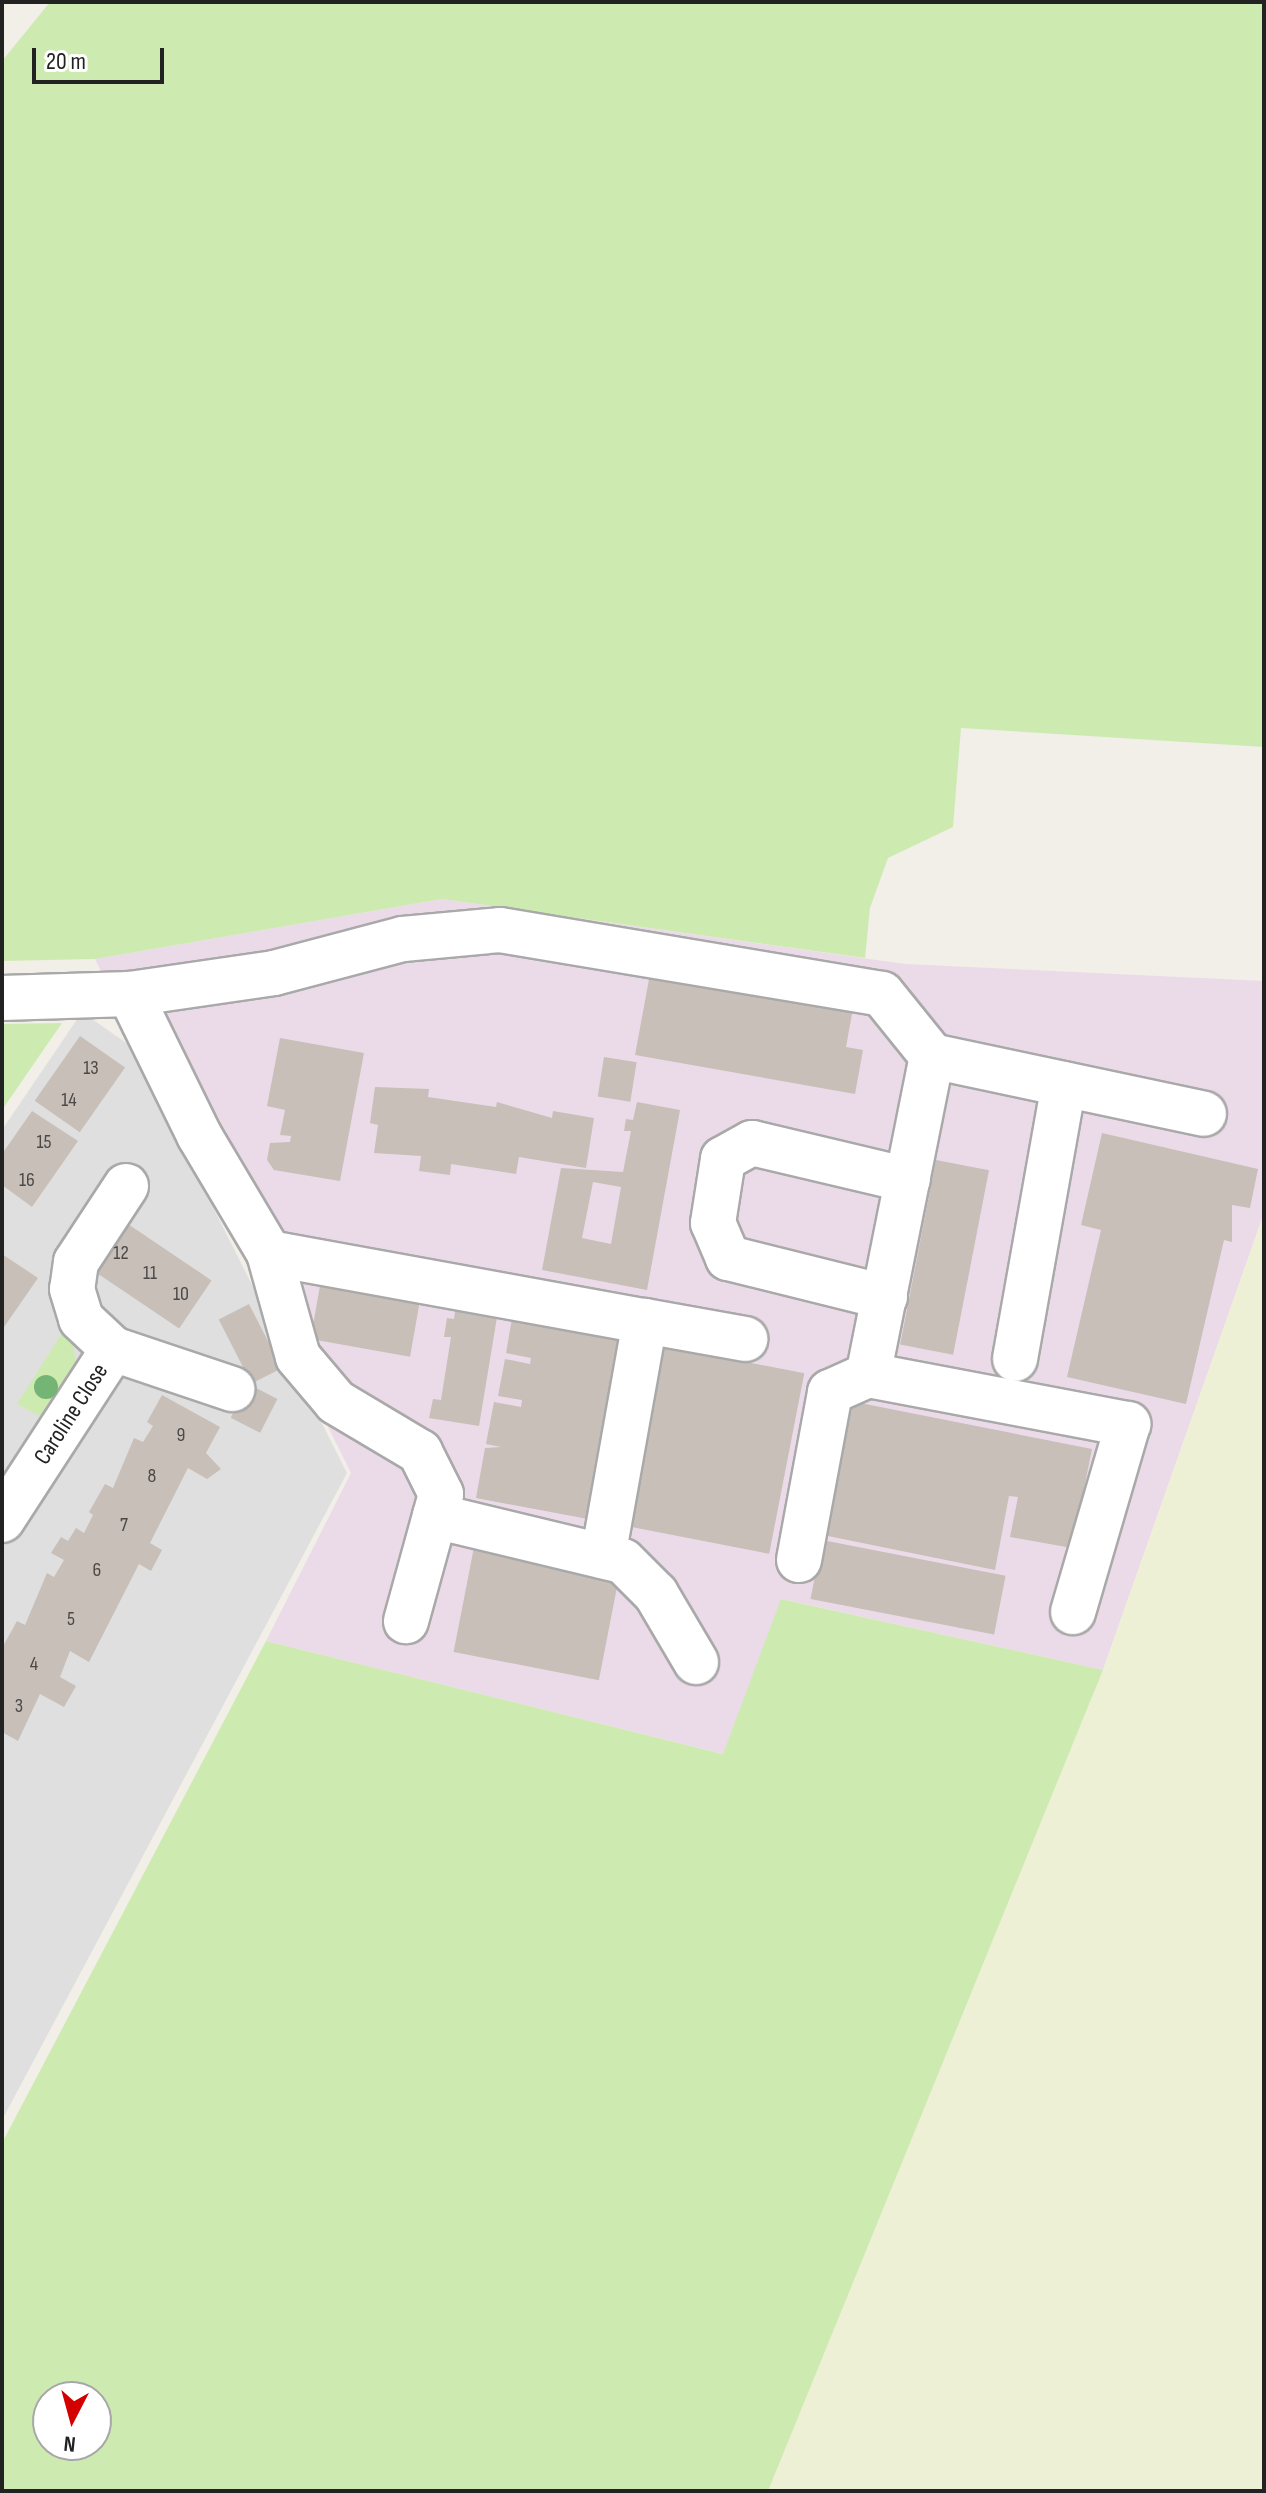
<!DOCTYPE html>
<style>
body{margin:0}
#map{position:relative;width:1266px;height:2493px;overflow:hidden;background:#f2efe9;font-family:"Sofia Sans Condensed",sans-serif}
div>[style]{position:absolute}
.residential>*{inset:0;background:#e0dfdf}
.industrial>*{inset:0;background:#ebdbe8}
.farmland>*{inset:0;background:#eef0d5}
.grass>*{inset:0;background:#cdebb0}
.building>*{inset:0;background:#c7bfb8;transform-origin:0 0}
.roads{filter:drop-shadow(2px 0 #a9a9a9) drop-shadow(-2px 0 #a9a9a9) drop-shadow(0 2px #a9a9a9) drop-shadow(0 -2px #a9a9a9)}
.minor>*{height:44px;margin:-22px;padding:0 22px;transform-origin:22px;border-radius:22px;background:#fff}
.trees>*{width:24px;height:24px;margin:-12px;border-radius:50%;background:#74b475}
span{translate:-50% -50%;white-space:nowrap;text-align:center;line-height:1.15;-webkit-text-stroke:6px #fff;paint-order:stroke}
.number-label{font-size:20px;color:#4b4948}
.number-label span{-webkit-text-stroke-width:0}
.street-label{font-size:24px;color:#222}
.frame{position:absolute;inset:0;border:4px solid #222;pointer-events:none}
.north{position:absolute;left:32px;top:2381px;width:80px;height:80px;box-sizing:border-box;background:#fff;border:2px solid #a7a7a7;border-radius:50%;rotate:186deg;font-size:22px;font-weight:700;line-height:32px;text-align:center;color:#222}
.north::after{content:'';display:block;margin:auto;width:28px;height:36px;background:#d40000;clip-path:polygon(50% 0,100% 100%,50% 72%,0 100%)}
.scale{position:absolute;left:32px;top:48px;width:132px;height:36px;box-sizing:border-box;border:4px solid #222;border-top:0;padding-left:10px;font-size:24px;line-height:28px;white-space:nowrap;color:#222;-webkit-text-stroke:6px #fff;paint-order:stroke}
</style>
<div id="map">
<div class="residential">
<i style="clip-path:polygon(82px 1012px,132px 1047px,347px 1473px,2px 2120px,2px 1130px)"></i>
</div>
<div class="industrial">
<i style="clip-path:polygon(442px 899px,905px 964px,1264px 981px,1264px 1213px,1103px 1670px,782px 1599px,724px 1754px,266px 1641px,351px 1473px,95px 959px)"></i>
</div>
<div class="farmland">
<i style="clip-path:polygon(1264px 1213px,1264px 2491px,768px 2491px,1103px 1670px)"></i>
</div>
<div class="grass">
<i style="clip-path:polygon(50px 2px,1264px 2px,1264px 747px,961px 728px,953px 827px,888px 858px,870px 908px,865px 958px,442px 899px,95px 959px,2px 961px,2px 61px)"></i>
<i style="clip-path:polygon(62px 1023px,2px 1110px,2px 1024px)"></i>
<i style="clip-path:polygon(64px 1330px,74px 1347px,76px 1373px,45px 1419px,17px 1404px)"></i>
<i style="clip-path:polygon(evenodd,781px 1599px,1103px 1670px,768px 2491px,2px 2491px,2px 2143px,266px 1641px,723px 1754px,781px 1599px,96px 2397px,96px 2445px,48px 2445px,48px 2397px,96px 2397px)"></i>
</div>
<div class="building">
<i style="clip-path:polygon(652px 963px,854px 1003px,846px 1047px,863px 1050px,855px 1094px,635px 1055px)"></i>
<i style="left:80px;top:1036px;width:55px;height:79px;rotate:35deg"></i>
<i style="clip-path:polygon(280px 1038px,364px 1053px,340px 1181px,274px 1170px,267px 1160px,270px 1143px,290px 1142px,291px 1136px,280px 1135px,285px 1110px,267px 1106px)"></i>
<i style="left:604px;top:1057px;width:33px;height:40px;rotate:9deg"></i>
<i style="clip-path:polygon(375px 1087px,429px 1089px,428px 1097px,496px 1107px,497px 1102px,552px 1118px,553px 1111px,594px 1118px,586px 1168px,519px 1157px,516px 1174px,451px 1164px,450px 1175px,419px 1171px,421px 1156px,374px 1153px,378px 1125px,370px 1123px)"></i>
<i style="clip-path:polygon(evenodd,637px 1102px,680px 1110px,647px 1290px,542px 1270px,561px 1168px,623px 1172px,631px 1131px,624px 1131px,626px 1119px,633px 1120px,637px 1102px,593px 1182px,621px 1187px,611px 1244px,582px 1238px,593px 1182px)"></i>
<i style="clip-path:polygon(32px 1111px,78px 1141px,32px 1207px,2px 1185px,2px 1154px)"></i>
<i style="clip-path:polygon(1102px 1133px,1258px 1169px,1250px 1208px,1232px 1205px,1232px 1242px,1224px 1240px,1186px 1404px,1067px 1377px,1101px 1230px,1081px 1225px)"></i>
<i style="left:936px;top:1160px;width:54px;height:188px;rotate:11deg"></i>
<i style="left:122px;top:1220px;width:108px;height:58px;rotate:34deg"></i>
<i style="clip-path:polygon(2px 1254px,38px 1278px,2px 1330px)"></i>
<i style="left:321px;top:1280px;width:101px;height:60px;rotate:10deg"></i>
<i style="left:249px;top:1304px;width:72px;height:34px;rotate:63deg"></i>
<i style="clip-path:polygon(456px 1305px,498px 1311px,479px 1426px,429px 1418px,433px 1399px,441px 1400px,451px 1337px,444px 1337px,447px 1318px,454px 1319px)"></i>
<i style="clip-path:polygon(513px 1313px,615px 1332px,623px 1342px,588px 1519px,476px 1498px,485px 1448px,501px 1447px,486px 1444px,494px 1402px,521px 1407px,522px 1400px,498px 1396px,505px 1359px,530px 1364px,531px 1358px,506px 1353px)"></i>
<i style="left:659px;top:1345px;width:148px;height:184px;rotate:11deg"></i>
<i style="left:248px;top:1384px;width:33px;height:38px;rotate:27deg"></i>
<i style="clip-path:polygon(162px 1395px,220px 1427px,206px 1453px,221px 1469px,207px 1479px,188px 1468px,150px 1543px,162px 1550px,151px 1571px,139px 1564px,89px 1662px,70px 1651px,60px 1677px,76px 1686px,64px 1707px,40px 1694px,18px 1741px,2px 1732px,2px 1648px,17px 1621px,25px 1625px,47px 1573px,54px 1577px,64px 1560px,51px 1553px,61px 1537px,68px 1541px,76px 1528px,84px 1533px,93px 1515px,89px 1512px,105px 1484px,113px 1488px,134px 1438px,143px 1442px,153px 1426px,147px 1422px)"></i>
<i style="clip-path:polygon(850px 1401px,1092px 1449px,1072px 1548px,1010px 1537px,1018px 1497px,1009px 1496px,995px 1570px,823px 1535px)"></i>
<i style="left:822px;top:1540px;width:187px;height:60px;rotate:11deg"></i>
<i style="left:474px;top:1547px;width:148px;height:107px;rotate:11deg"></i>
</div>
<div class="roads">
<div class="minor">
<i style="left:130px;top:994px;width:157px;rotate:63.9deg"></i>
<i style="left:199px;top:1135px;width:137px;rotate:59.3deg"></i>
<i style="left:269px;top:1253px;width:108px;rotate:74.4deg"></i>
<i style="left:298px;top:1357px;width:59px;rotate:49.8deg"></i>
<i style="left:336px;top:1402px;width:98px;rotate:30.8deg"></i>
<i style="left:420px;top:1452px;width:47px;rotate:63.4deg"></i>
<i style="left:441px;top:1494px;width:132px;rotate:105.4deg"></i>
<i style="left:2px;top:998px;width:128px;rotate:-1.8deg"></i>
<i style="left:130px;top:994px;width:146px;rotate:-8.3deg"></i>
<i style="left:274px;top:973px;width:133px;rotate:-14.8deg"></i>
<i style="left:403px;top:939px;width:97px;rotate:-5.3deg"></i>
<i style="left:500px;top:930px;width:387px;rotate:9.5deg"></i>
<i style="left:882px;top:994px;width:80px;rotate:51.1deg"></i>
<i style="left:932px;top:1056px;width:278px;rotate:12deg"></i>
<i style="left:932px;top:1056px;width:325px;rotate:101.3deg"></i>
<i style="left:868px;top:1375px;width:265px;rotate:10.7deg"></i>
<i style="left:1128px;top:1424px;width:196px;rotate:106.3deg"></i>
<i style="left:126px;top:1186px;width:91px;rotate:123.3deg"></i>
<i style="left:76px;top:1262px;width:27px;rotate:98deg"></i>
<i style="left:72px;top:1289px;width:31px;rotate:73deg"></i>
<i style="left:81px;top:1319px;width:44px;rotate:43.2deg"></i>
<i style="left:113px;top:1349px;width:126px;rotate:18.6deg"></i>
<i style="left:269px;top:1253px;width:382px;rotate:10.3deg"></i>
<i style="left:645px;top:1321px;width:239px;rotate:100.1deg"></i>
<i style="left:885px;top:1297px;width:162px;rotate:-166deg"></i>
<i style="left:728px;top:1258px;width:38px;rotate:-113deg"></i>
<i style="left:713px;top:1223px;width:65px;rotate:-81.1deg"></i>
<i style="left:723px;top:1159px;width:33px;rotate:-29deg"></i>
<i style="left:752px;top:1143px;width:160px;rotate:13.3deg"></i>
<i style="left:645px;top:1321px;width:102px;rotate:10.2deg"></i>
<i style="left:1015px;top:1359px;width:279px;rotate:-79.9deg"></i>
<i style="left:435px;top:1516px;width:193px;rotate:13.5deg"></i>
<i style="left:623px;top:1561px;width:47px;rotate:45deg"></i>
<i style="left:656px;top:1594px;width:79px;rotate:59.5deg"></i>
<i style="left:2px;top:1520px;width:204px;rotate:-57deg"></i>
<i style="left:799px;top:1560px;width:171px;rotate:-79.5deg"></i>
<i style="left:830px;top:1392px;width:42px;rotate:-24.1deg"></i>
</div>
</div>
<div class="trees">
<i style="left:46px;top:1387px"></i>
</div>
<div class="number-label">
<span style="left:91px;top:1068px">13</span>
<span style="left:69px;top:1100px">14</span>
<span style="left:44px;top:1142px">15</span>
<span style="left:27px;top:1180px">16</span>
<span style="left:121px;top:1253px">12</span>
<span style="left:150px;top:1273px">11</span>
<span style="left:181px;top:1294px">10</span>
<span style="left:181px;top:1435px">9</span>
<span style="left:152px;top:1476px">8</span>
<span style="left:124px;top:1525px">7</span>
<span style="left:97px;top:1570px">6</span>
<span style="left:71px;top:1619px">5</span>
<span style="left:34px;top:1664px">4</span>
<span style="left:19px;top:1706px">3</span>
</div>
<div class="street-label">
<span style="left:71px;top:1414px;rotate:-57deg">Caroline Close</span>
</div>
<div class="frame"></div>
<div class="north">N</div>
<div class="scale">20 m</div>
</div>
